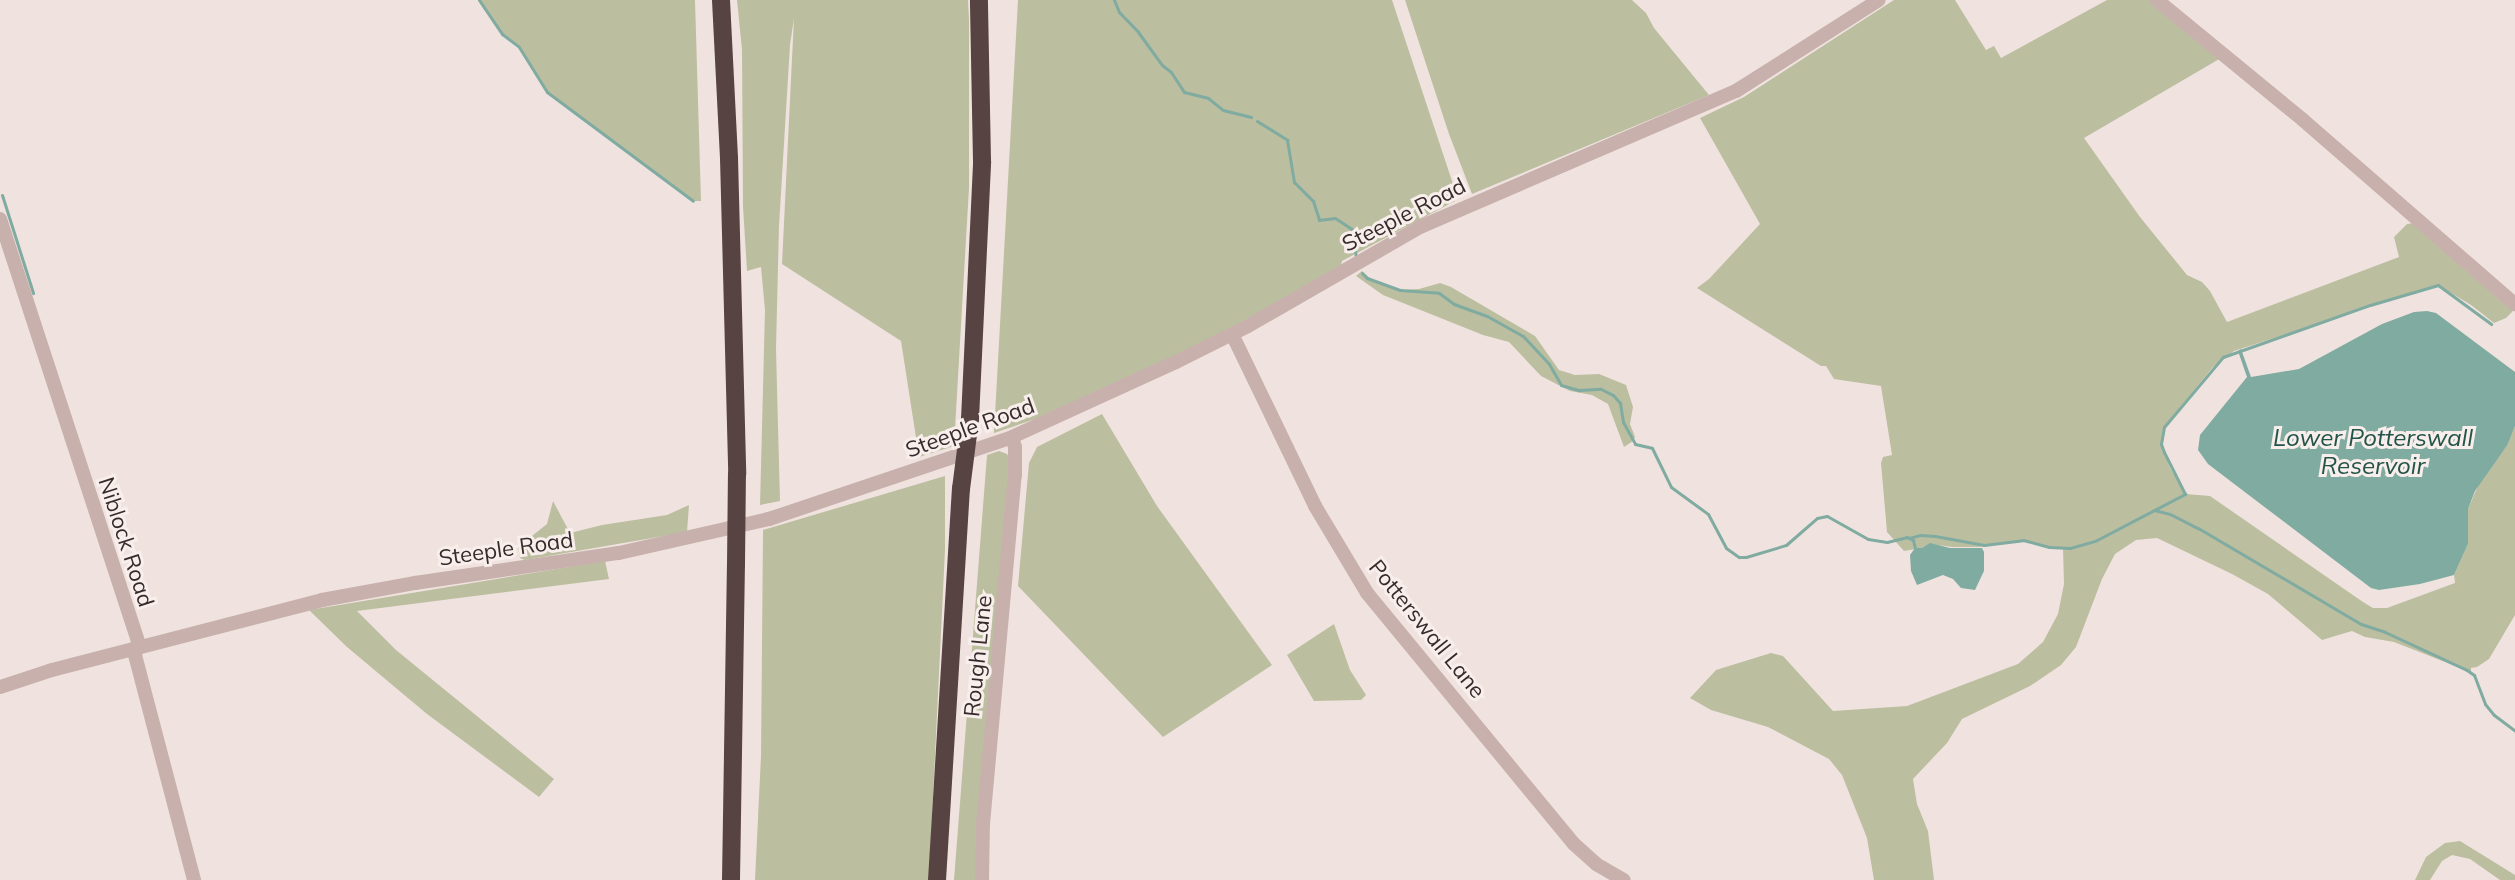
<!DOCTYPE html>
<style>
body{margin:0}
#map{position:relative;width:2515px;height:880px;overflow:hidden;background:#f0e3df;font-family:Mulish,sans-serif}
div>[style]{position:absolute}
.green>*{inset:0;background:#bcbea0}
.water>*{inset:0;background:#80aba1}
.stream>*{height:3px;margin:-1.5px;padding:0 1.5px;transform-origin:1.5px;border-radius:1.5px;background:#80aba1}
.minor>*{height:14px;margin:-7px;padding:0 7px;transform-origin:7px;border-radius:7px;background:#c8b1ac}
.highway>*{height:18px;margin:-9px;padding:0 9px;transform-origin:9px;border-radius:9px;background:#564342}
.highway-bridge>*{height:18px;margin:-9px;padding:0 9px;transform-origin:9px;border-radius:9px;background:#564342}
span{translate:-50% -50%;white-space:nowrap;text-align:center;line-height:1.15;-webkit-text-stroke:6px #f8eeeb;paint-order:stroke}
.street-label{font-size:22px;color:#362b2a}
.water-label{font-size:24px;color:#23544a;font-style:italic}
</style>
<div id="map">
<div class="green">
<i style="clip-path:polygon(479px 0,695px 0,701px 201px,693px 201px,547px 92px,519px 47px,502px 34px)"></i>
<i style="clip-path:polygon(737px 0,968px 0,969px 19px,969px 188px,954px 446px,919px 457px,901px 341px,782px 264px,794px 18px,790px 45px,779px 226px,776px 349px,780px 501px,760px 505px,765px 310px,761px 267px,747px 271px,743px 207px,742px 50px)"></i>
<i style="clip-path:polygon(1018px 0,1392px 0,1454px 187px,1455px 201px,1342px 261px,1341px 266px,1260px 312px,1092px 400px,994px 433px)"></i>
<i style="clip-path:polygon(1405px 0,1632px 0,1646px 13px,1654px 28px,1709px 95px,1472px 194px,1449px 134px)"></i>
<i style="clip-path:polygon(1894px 0,1955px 0,1986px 50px,1994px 46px,2001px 58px,2107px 0,2150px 0,2221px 58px,2084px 138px,2140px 217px,2187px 275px,2202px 282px,2210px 291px,2227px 322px,2399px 257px,2394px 237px,2407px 224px,2415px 223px,2514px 310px,2506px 318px,2494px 323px,2471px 305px,2438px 285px,2234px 351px,2213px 367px,2164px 427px,2161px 444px,2170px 468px,2186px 494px,2210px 496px,2363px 602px,2373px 608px,2387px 608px,2455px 583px,2454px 575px,2468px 544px,2468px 509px,2481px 479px,2508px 444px,2515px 426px,2515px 615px,2489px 659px,2477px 667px,2471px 668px,2471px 675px,2463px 669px,2394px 642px,2365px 637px,2352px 631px,2322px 640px,2268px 594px,2232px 574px,2157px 538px,2136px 540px,2115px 554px,2102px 579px,2076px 647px,2061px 665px,2030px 686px,1962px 719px,1947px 743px,1913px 779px,1917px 804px,1928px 831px,1934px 880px,1874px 880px,1867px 838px,1842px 775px,1829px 759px,1768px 727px,1711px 710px,1690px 698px,1716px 670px,1771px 653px,1783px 656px,1833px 711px,1907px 706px,2018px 664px,2043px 642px,2058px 614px,2064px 584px,2063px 547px,2049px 547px,2023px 540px,1978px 547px,1952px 547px,1930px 544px,1922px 548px,1904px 551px,1887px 532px,1881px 463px,1883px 457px,1892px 455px,1881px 386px,1834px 379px,1826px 366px,1821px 366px,1697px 288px,1709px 279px,1760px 224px,1700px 118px,1744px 97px)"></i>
<i style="clip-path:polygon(1362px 271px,1372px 280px,1401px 290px,1419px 289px,1440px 283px,1451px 287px,1535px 336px,1559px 370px,1575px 375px,1599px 374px,1626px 385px,1633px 407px,1630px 424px,1635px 437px,1633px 441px,1624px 447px,1608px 404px,1592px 395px,1570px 391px,1541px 376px,1509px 342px,1483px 335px,1383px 295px,1356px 276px)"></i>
<i style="clip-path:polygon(1102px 414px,1157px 506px,1272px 665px,1163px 737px,1018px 586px,1029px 463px,1037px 447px)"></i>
<i style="clip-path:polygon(999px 451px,1007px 454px,1012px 461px,978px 880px,954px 880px,987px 455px)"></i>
<i style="clip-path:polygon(945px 476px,945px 550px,929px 880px,755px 880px,761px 756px,763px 530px)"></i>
<i style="clip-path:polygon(553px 501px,570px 533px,602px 525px,667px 515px,689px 505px,687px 532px,525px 560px,520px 558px,518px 547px,547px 524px)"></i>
<i style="clip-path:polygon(605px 561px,609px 579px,357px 611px,396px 650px,554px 779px,539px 797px,427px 714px,347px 647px,309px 610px)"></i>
<i style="clip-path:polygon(1334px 624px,1350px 670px,1366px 695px,1361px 700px,1314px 701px,1287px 655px)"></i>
<i style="clip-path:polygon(2460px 841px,2515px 875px,2515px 880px,2500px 880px,2470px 859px,2452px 855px,2442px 861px,2430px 880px,2415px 880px,2426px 857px,2445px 843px)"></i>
</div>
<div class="water">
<i style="clip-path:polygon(2427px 311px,2436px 313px,2515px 372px,2515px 426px,2508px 444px,2475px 491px,2468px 509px,2468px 544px,2454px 575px,2420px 584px,2379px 590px,2371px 588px,2208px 464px,2198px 450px,2200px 435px,2247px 377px,2238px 351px,2241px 349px,2251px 377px,2299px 369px,2382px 324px,2414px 312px)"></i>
<i style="clip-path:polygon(1930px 543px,1950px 548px,1982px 548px,1984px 552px,1984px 571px,1975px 590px,1961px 588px,1953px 579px,1943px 575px,1917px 585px,1911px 571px,1910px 555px,1915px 548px,1922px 548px)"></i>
</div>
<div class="stream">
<i style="left:479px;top:0;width:41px;rotate:55.9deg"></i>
<i style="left:502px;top:34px;width:21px;rotate:37deg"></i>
<i style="left:519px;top:47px;width:53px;rotate:58.1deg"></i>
<i style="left:547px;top:92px;width:182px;rotate:36.7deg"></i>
<i style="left:1114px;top:0;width:13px;rotate:67deg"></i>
<i style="left:1119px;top:12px;width:28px;rotate:46deg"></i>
<i style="left:1138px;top:32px;width:41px;rotate:54deg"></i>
<i style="left:1162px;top:65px;width:11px;rotate:38deg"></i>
<i style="left:1171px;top:72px;width:24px;rotate:57deg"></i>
<i style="left:1184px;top:92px;width:25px;rotate:14deg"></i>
<i style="left:1208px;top:98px;width:19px;rotate:39deg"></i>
<i style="left:1223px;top:110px;width:29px;rotate:14deg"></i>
<i style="left:1257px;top:121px;width:36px;rotate:32deg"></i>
<i style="left:1287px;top:140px;width:43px;rotate:80.5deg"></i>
<i style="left:1294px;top:182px;width:27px;rotate:45deg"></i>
<i style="left:1313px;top:201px;width:20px;rotate:72deg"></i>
<i style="left:1319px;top:220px;width:16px;rotate:-7deg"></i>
<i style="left:1335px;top:218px;width:20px;rotate:33deg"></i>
<i style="left:1352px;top:229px;width:28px;rotate:82deg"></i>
<i style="left:2px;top:195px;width:103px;rotate:72.4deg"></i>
<i style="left:1362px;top:273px;width:7px;rotate:45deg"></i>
<i style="left:1367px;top:278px;width:35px;rotate:20deg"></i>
<i style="left:1400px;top:290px;width:39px;rotate:4deg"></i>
<i style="left:1439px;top:293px;width:19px;rotate:36deg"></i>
<i style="left:1454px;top:304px;width:35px;rotate:20deg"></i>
<i style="left:1487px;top:316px;width:41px;rotate:29.1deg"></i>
<i style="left:1523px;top:336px;width:38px;rotate:47deg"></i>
<i style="left:1549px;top:364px;width:24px;rotate:60deg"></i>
<i style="left:1561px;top:385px;width:19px;rotate:16deg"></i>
<i style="left:1579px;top:390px;width:22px;rotate:-3deg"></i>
<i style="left:1601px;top:389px;width:13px;rotate:27deg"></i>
<i style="left:1613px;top:395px;width:11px;rotate:49deg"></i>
<i style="left:1620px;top:403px;width:19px;rotate:81deg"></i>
<i style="left:1623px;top:422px;width:25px;rotate:61deg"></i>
<i style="left:1635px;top:444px;width:17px;rotate:13deg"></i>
<i style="left:1652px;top:448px;width:43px;rotate:64deg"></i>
<i style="left:1671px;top:487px;width:46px;rotate:36.1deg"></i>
<i style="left:1708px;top:514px;width:38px;rotate:62deg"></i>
<i style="left:1726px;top:548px;width:16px;rotate:35deg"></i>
<i style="left:1739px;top:557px;width:7px"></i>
<i style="left:1746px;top:557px;width:42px;rotate:-16.7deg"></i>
<i style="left:1786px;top:545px;width:41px;rotate:-41.1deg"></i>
<i style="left:1817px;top:518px;width:10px;rotate:-11deg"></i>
<i style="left:1827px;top:516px;width:47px;rotate:29.3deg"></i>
<i style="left:1868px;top:539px;width:19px;rotate:9deg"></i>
<i style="left:1887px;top:542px;width:21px;rotate:-14deg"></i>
<i style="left:1907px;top:537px;width:7px;rotate:27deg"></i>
<i style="left:1913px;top:540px;width:8px;rotate:76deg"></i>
<i style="left:2154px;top:510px;width:16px;rotate:14deg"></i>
<i style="left:2170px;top:514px;width:31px;rotate:27deg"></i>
<i style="left:2198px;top:528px;width:189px;rotate:30.5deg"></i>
<i style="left:2361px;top:624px;width:25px;rotate:18deg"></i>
<i style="left:2385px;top:632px;width:90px;rotate:24.9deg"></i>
<i style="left:2467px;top:670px;width:9px;rotate:36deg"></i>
<i style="left:2474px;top:675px;width:31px;rotate:69deg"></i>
<i style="left:2485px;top:704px;width:14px;rotate:51deg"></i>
<i style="left:2494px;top:715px;width:26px;rotate:37deg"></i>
<i style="left:1909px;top:538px;width:11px;rotate:-15deg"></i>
<i style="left:1920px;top:535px;width:15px;rotate:4deg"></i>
<i style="left:1935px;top:536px;width:50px;rotate:10.4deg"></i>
<i style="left:1984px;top:545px;width:39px;rotate:-7deg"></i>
<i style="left:2023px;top:540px;width:27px;rotate:15deg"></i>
<i style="left:2049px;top:547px;width:21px;rotate:3deg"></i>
<i style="left:2070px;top:548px;width:26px;rotate:-16deg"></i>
<i style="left:2095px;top:541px;width:102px;rotate:-27.6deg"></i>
<i style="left:2185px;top:494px;width:47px;rotate:-116.6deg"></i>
<i style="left:2164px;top:452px;width:9px;rotate:-111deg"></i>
<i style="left:2161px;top:444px;width:17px;rotate:-80deg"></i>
<i style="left:2164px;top:427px;width:92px;rotate:-49.9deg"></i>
<i style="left:2223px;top:357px;width:156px;rotate:-19.5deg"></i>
<i style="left:2370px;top:305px;width:71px;rotate:-16.4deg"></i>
<i style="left:2438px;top:285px;width:66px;rotate:36.3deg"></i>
</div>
<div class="minor">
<i style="left:2157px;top:0;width:189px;rotate:39.4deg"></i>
<i style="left:2303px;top:120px;width:281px;rotate:41deg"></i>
<i style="left:0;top:219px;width:445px;rotate:71.9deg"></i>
<i style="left:138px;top:642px;width:13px;rotate:103deg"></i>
<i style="left:135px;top:655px;width:233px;rotate:75.3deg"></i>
<i style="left:1232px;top:334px;width:191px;rotate:64.2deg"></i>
<i style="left:1315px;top:506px;width:101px;rotate:59.1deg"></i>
<i style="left:1367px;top:593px;width:325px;rotate:50.5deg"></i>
<i style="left:1574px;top:844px;width:30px;rotate:42deg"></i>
<i style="left:1596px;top:864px;width:32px;rotate:30deg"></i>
<i style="left:0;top:687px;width:55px;rotate:-18.1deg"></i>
<i style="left:52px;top:670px;width:279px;rotate:-14.5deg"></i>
<i style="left:322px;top:600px;width:95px;rotate:-10.4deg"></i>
<i style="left:415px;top:583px;width:206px;rotate:-8.4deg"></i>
<i style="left:619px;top:553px;width:154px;rotate:-12.8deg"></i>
<i style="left:769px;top:519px;width:256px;rotate:-18.6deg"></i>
<i style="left:1012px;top:437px;width:180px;rotate:-24.6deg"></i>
<i style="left:1176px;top:362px;width:80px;rotate:-26.6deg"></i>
<i style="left:1248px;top:326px;width:198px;rotate:-29.9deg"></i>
<i style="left:1420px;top:227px;width:344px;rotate:-23.3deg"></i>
<i style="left:1736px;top:91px;width:169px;rotate:-32.5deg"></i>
<i style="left:982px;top:880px;width:56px;rotate:-89deg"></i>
<i style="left:983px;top:824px;width:350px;rotate:-84.8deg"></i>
<i style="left:1015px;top:475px;width:28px;rotate:-90deg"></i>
<i style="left:1015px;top:447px;width:10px;rotate:-107deg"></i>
</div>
<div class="highway">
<i style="left:721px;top:0;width:158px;rotate:87.1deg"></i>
<i style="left:729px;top:158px;width:316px;rotate:88.5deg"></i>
<i style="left:970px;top:419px;width:258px;rotate:-87.3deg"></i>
<i style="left:982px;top:161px;width:161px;rotate:-91.1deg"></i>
<i style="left:731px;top:880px;width:315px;rotate:-89.1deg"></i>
<i style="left:937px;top:880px;width:392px;rotate:-86.5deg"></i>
</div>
<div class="highway-bridge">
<i style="left:961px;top:489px;width:71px;rotate:-82.7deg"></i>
<i style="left:736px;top:565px;width:91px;rotate:-89.4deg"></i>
</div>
<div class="street-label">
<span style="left:1404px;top:215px;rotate:-27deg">Steeple Road</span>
<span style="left:970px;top:428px;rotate:-20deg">Steeple Road</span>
<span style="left:126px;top:542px;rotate:72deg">Niblock Road</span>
<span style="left:506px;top:549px;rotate:-8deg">Steeple Road</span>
<span style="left:1427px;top:629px;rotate:51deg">Potterswall Lane</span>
<span style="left:978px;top:656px;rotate:-84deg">Rough Lane</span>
</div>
<div class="water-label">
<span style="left:2373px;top:452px">Lower Potterswall<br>Reservoir</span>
</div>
</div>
